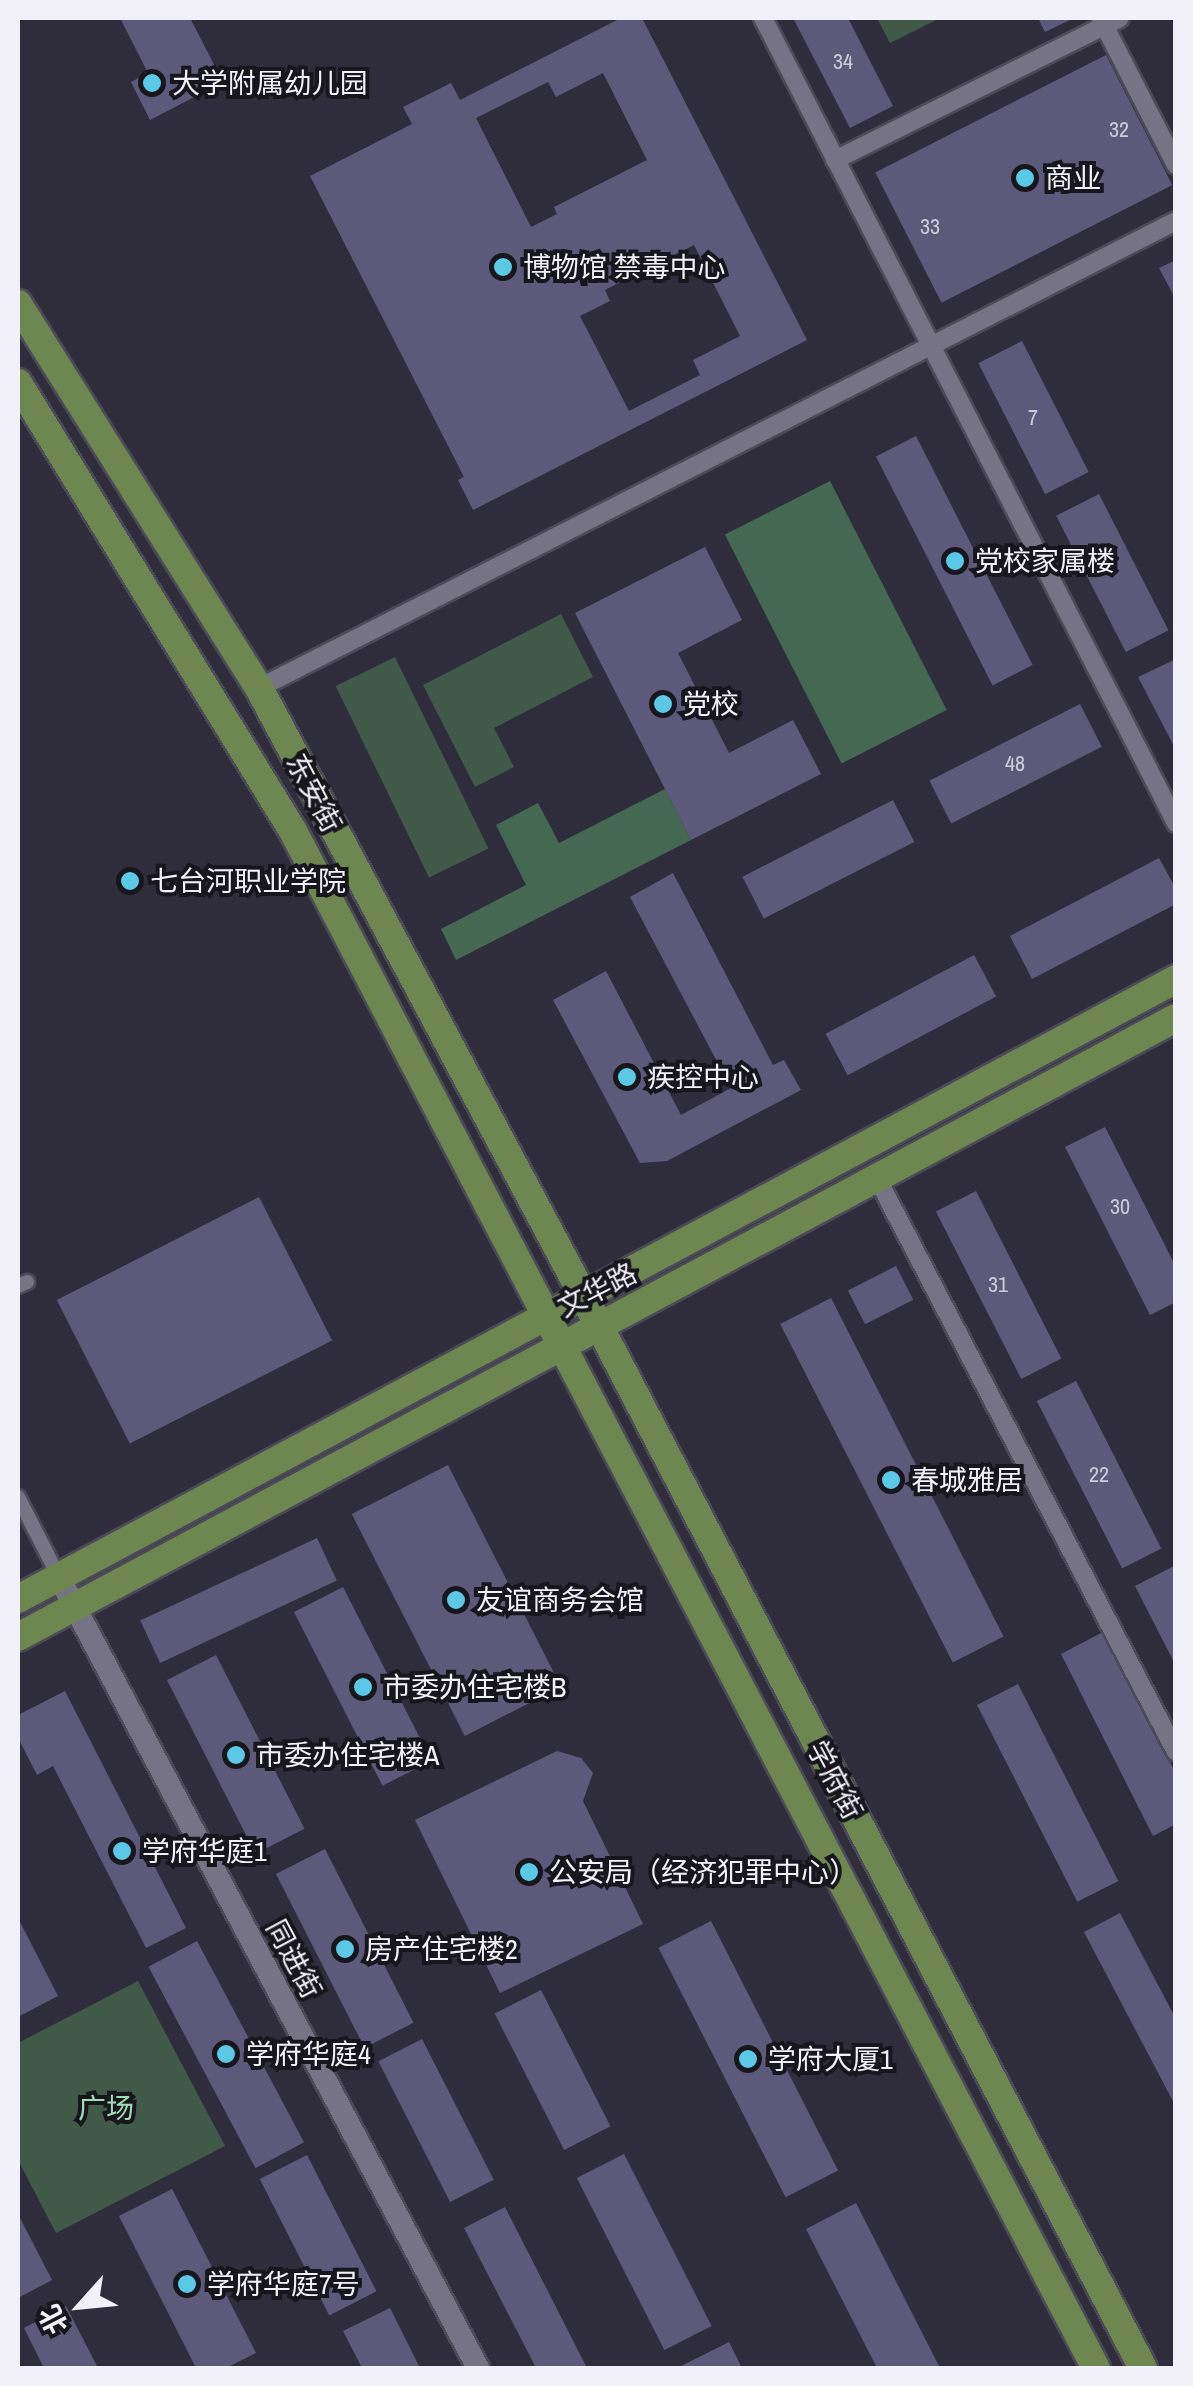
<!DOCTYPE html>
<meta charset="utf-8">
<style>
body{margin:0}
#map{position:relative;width:1193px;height:2386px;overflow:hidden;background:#2f2d3b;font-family:"Archivo Narrow","Noto Sans SC",sans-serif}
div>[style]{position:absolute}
.green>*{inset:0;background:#405949;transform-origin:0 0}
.forest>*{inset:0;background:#456853;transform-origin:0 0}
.building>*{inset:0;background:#5d597a;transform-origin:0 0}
.roads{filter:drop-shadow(2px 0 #4c4a56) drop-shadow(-2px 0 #4c4a56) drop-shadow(0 2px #4c4a56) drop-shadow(0 -2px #4c4a56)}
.pedestrian>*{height:14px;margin:-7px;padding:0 7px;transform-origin:7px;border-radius:7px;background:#767484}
.minor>*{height:18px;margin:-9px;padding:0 9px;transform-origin:9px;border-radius:9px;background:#767484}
.tertiary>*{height:22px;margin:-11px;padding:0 11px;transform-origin:11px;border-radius:11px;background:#767484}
.primary>*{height:28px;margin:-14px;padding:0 14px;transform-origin:14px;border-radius:14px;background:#6e8751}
.dots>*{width:28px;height:28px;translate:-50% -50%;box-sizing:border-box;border:5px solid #17161c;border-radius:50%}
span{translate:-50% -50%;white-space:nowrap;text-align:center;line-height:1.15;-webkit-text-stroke:8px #17161c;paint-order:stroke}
.number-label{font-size:22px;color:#cdcbda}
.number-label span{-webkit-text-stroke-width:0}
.poi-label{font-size:28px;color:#f2f1fa}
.left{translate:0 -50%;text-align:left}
.street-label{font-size:28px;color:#f2f1fa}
.park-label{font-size:28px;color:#9ddcb5}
.frame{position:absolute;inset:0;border:20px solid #f2f1fa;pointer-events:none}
.north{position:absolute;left:30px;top:2256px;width:100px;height:100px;-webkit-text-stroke:8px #17161c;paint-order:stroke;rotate:243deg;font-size:28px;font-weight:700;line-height:40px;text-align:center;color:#f2f1fa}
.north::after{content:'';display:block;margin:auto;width:35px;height:45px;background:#f2f1fa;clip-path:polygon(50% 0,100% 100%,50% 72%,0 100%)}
</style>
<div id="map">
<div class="green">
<i style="clip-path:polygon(877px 18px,940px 18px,890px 43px)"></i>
<i style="clip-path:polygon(561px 614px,593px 677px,494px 728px,514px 767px,475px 787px,423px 685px)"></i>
<i style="left:395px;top:657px;width:213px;height:66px;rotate:64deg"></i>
<i style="clip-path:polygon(138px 1981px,225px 2146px,56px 2233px,18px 2160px,18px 2043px)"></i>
</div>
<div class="forest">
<i style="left:830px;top:481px;width:257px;height:118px;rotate:63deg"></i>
<i style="clip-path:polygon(665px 789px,691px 840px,456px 960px,441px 929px,526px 885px,496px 825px,538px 803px,559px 843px)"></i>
</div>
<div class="building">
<i style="clip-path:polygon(120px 18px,190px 18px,223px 82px,150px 120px,131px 82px,148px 73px)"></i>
<i style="clip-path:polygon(evenodd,621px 18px,642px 18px,807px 340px,473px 510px,458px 480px,464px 477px,310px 176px,412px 124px,403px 107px,451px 83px,460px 100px,621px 18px,603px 73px,647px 160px,554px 207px,557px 214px,531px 227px,476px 118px,548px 82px,556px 97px,603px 73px,621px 18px,694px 245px,740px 336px,693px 360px,700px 375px,629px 411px,580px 316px,610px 301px,605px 290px,694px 245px)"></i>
<i style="clip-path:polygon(793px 18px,848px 18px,893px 106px,850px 128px)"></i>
<i style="clip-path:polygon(1038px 18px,1074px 18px,1045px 32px)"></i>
<i style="left:1106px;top:55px;width:146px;height:259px;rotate:63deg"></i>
<i style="clip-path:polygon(1176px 260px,1176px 300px,1159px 268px)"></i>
<i style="left:1022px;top:341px;width:147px;height:49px;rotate:63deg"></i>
<i style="left:916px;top:436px;width:257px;height:45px;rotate:63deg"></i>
<i style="left:1099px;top:494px;width:153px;height:48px;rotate:63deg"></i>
<i style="clip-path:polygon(705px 547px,742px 620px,678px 653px,729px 753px,793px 720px,821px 774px,691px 840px,575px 613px)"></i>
<i style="clip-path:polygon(1176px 659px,1176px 750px,1138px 677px)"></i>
<i style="left:1080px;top:704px;width:48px;height:169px;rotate:63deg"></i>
<i style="left:893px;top:800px;width:47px;height:169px;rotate:63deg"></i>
<i style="clip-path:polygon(1159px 858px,1176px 889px,1176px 904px,1032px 979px,1010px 936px)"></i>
<i style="clip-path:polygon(673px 873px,773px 1065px,784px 1060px,801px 1090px,667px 1161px,640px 1163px,553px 1000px,606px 971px,681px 1115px,731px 1088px,630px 897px)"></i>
<i style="left:974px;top:955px;width:47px;height:168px;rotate:62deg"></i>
<i style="clip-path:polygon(1105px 1127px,1176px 1267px,1176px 1302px,1150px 1315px,1065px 1147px)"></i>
<i style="left:976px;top:1191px;width:188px;height:45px;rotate:63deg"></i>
<i style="left:259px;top:1197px;width:161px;height:227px;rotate:63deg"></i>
<i style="left:896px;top:1266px;width:38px;height:54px;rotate:63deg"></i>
<i style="left:831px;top:1298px;width:380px;height:57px;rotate:63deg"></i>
<i style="left:1076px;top:1381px;width:188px;height:44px;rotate:63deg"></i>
<i style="left:448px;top:1465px;width:249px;height:108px;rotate:63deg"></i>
<i style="left:317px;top:1538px;width:47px;height:195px;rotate:65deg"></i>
<i style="clip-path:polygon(1176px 1565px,1176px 1666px,1135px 1586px)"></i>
<i style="left:343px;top:1587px;width:195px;height:55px;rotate:63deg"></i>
<i style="clip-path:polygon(1103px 1632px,1176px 1774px,1176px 1824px,1153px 1836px,1061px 1654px)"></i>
<i style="left:216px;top:1655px;width:195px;height:55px;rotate:63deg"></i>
<i style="left:1018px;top:1684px;width:221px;height:46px;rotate:63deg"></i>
<i style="clip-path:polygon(65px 1691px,186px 1928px,146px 1948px,53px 1766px,37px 1775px,18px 1738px,18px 1715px)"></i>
<i style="clip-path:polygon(557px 1751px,581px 1758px,593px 1773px,583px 1801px,643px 1924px,500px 1993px,415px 1820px)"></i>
<i style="left:325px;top:1849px;width:195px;height:55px;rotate:63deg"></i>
<i style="clip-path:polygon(1120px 1913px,1176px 2019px,1176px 2107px,1084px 1932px)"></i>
<i style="clip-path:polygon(18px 1918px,58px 1996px,18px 2017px)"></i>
<i style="left:711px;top:1921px;width:280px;height:59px;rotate:63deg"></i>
<i style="left:197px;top:1941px;width:228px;height:55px;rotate:62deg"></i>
<i style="left:541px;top:1990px;width:153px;height:52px;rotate:63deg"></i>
<i style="left:422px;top:2039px;width:158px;height:49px;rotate:63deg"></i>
<i style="left:624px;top:2154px;width:193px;height:53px;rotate:63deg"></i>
<i style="left:307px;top:2155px;width:153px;height:53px;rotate:63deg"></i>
<i style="clip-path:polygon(172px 2189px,256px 2353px,226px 2368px,196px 2368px,119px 2216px)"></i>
<i style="clip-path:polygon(856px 2203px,940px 2368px,877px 2368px,806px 2229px)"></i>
<i style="clip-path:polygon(505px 2207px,587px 2368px,536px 2368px,464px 2228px)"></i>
<i style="clip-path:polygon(18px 2214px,52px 2280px,18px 2298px)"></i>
<i style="clip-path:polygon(66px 2306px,98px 2368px,44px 2368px,24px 2328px)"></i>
<i style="clip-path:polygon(390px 2308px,420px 2368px,362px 2368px,343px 2331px)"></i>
<i style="clip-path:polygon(729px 2342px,742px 2368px,677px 2368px)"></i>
</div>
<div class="roads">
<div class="pedestrian">
<i style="left:18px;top:1286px;width:10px;rotate:-24deg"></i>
<i style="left:18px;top:1497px;width:90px;rotate:62.9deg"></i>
</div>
<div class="minor">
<i style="left:763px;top:18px;width:905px;rotate:62.84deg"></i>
<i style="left:1101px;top:19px;width:164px;rotate:62.8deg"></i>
<i style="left:835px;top:160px;width:318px;rotate:-26.5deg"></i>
<i style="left:259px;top:688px;width:1029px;rotate:-26.99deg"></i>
<i style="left:876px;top:1176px;width:649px;rotate:62.49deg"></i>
</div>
<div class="tertiary">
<i style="left:59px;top:1577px;width:895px;rotate:62.09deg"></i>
</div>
<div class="primary">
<i style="left:18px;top:304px;width:453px;rotate:57.9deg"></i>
<i style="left:259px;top:688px;width:690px;rotate:61.91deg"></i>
<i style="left:584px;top:1297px;width:1208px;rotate:62.44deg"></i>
<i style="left:18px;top:383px;width:526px;rotate:58.46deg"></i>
<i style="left:293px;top:831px;width:1734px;rotate:62.42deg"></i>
<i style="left:18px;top:1599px;width:1314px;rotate:-28.16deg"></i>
<i style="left:18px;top:1637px;width:1313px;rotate:-28.13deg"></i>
</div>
</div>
<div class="dots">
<i style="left:152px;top:83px;background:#5bc8e6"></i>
<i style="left:1025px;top:178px;background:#5bc8e6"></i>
<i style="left:503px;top:267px;background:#5bc8e6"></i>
<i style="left:955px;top:561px;background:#5bc8e6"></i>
<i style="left:663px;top:704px;background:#5bc8e6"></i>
<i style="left:130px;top:881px;background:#5bc8e6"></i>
<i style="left:627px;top:1077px;background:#5bc8e6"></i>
<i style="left:891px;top:1480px;background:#5bc8e6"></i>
<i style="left:456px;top:1600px;background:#5bc8e6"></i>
<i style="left:363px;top:1687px;background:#5bc8e6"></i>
<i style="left:236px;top:1755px;background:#5bc8e6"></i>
<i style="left:122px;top:1851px;background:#5bc8e6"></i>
<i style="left:529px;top:1872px;background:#5bc8e6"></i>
<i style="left:345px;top:1949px;background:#5bc8e6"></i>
<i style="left:226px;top:2054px;background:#5bc8e6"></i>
<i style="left:748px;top:2059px;background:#5bc8e6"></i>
<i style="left:187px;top:2284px;background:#5bc8e6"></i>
</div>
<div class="number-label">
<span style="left:843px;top:62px">34</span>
<span style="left:1119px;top:130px">32</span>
<span style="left:930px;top:227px">33</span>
<span style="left:1033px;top:418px">7</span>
<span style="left:1015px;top:764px">48</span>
<span style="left:1120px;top:1207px">30</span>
<span style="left:998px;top:1285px">31</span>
<span style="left:1099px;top:1475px">22</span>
</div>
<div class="poi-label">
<span class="left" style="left:172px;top:83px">大学附属幼儿园</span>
<span class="left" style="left:1045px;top:178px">商业</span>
<span class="left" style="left:523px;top:267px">博物馆 禁毒中心</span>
<span class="left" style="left:975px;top:561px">党校家属楼</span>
<span class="left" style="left:683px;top:704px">党校</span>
<span class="left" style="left:150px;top:881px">七台河职业学院</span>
<span class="left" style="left:647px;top:1077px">疾控中心</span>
<span class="left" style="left:911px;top:1480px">春城雅居</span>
<span class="left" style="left:476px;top:1600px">友谊商务会馆</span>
<span class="left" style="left:383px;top:1687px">市委办住宅楼B</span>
<span class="left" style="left:256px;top:1755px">市委办住宅楼A</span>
<span class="left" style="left:142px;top:1851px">学府华庭1</span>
<span class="left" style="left:549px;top:1872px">公安局（经济犯罪中心）</span>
<span class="left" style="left:365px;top:1949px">房产住宅楼2</span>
<span class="left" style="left:246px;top:2054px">学府华庭4</span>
<span class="left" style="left:768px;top:2059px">学府大厦1</span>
<span class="left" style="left:207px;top:2284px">学府华庭7号</span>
</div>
<div class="street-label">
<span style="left:314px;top:793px;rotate:62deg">东安街</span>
<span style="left:597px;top:1290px;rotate:-27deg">文华路</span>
<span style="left:835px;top:1780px;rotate:62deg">学府街</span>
<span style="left:294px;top:1959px;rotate:62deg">同进街</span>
</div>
<div class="park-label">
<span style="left:106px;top:2108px">广场</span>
</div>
<div class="frame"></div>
<div class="north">北</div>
</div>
